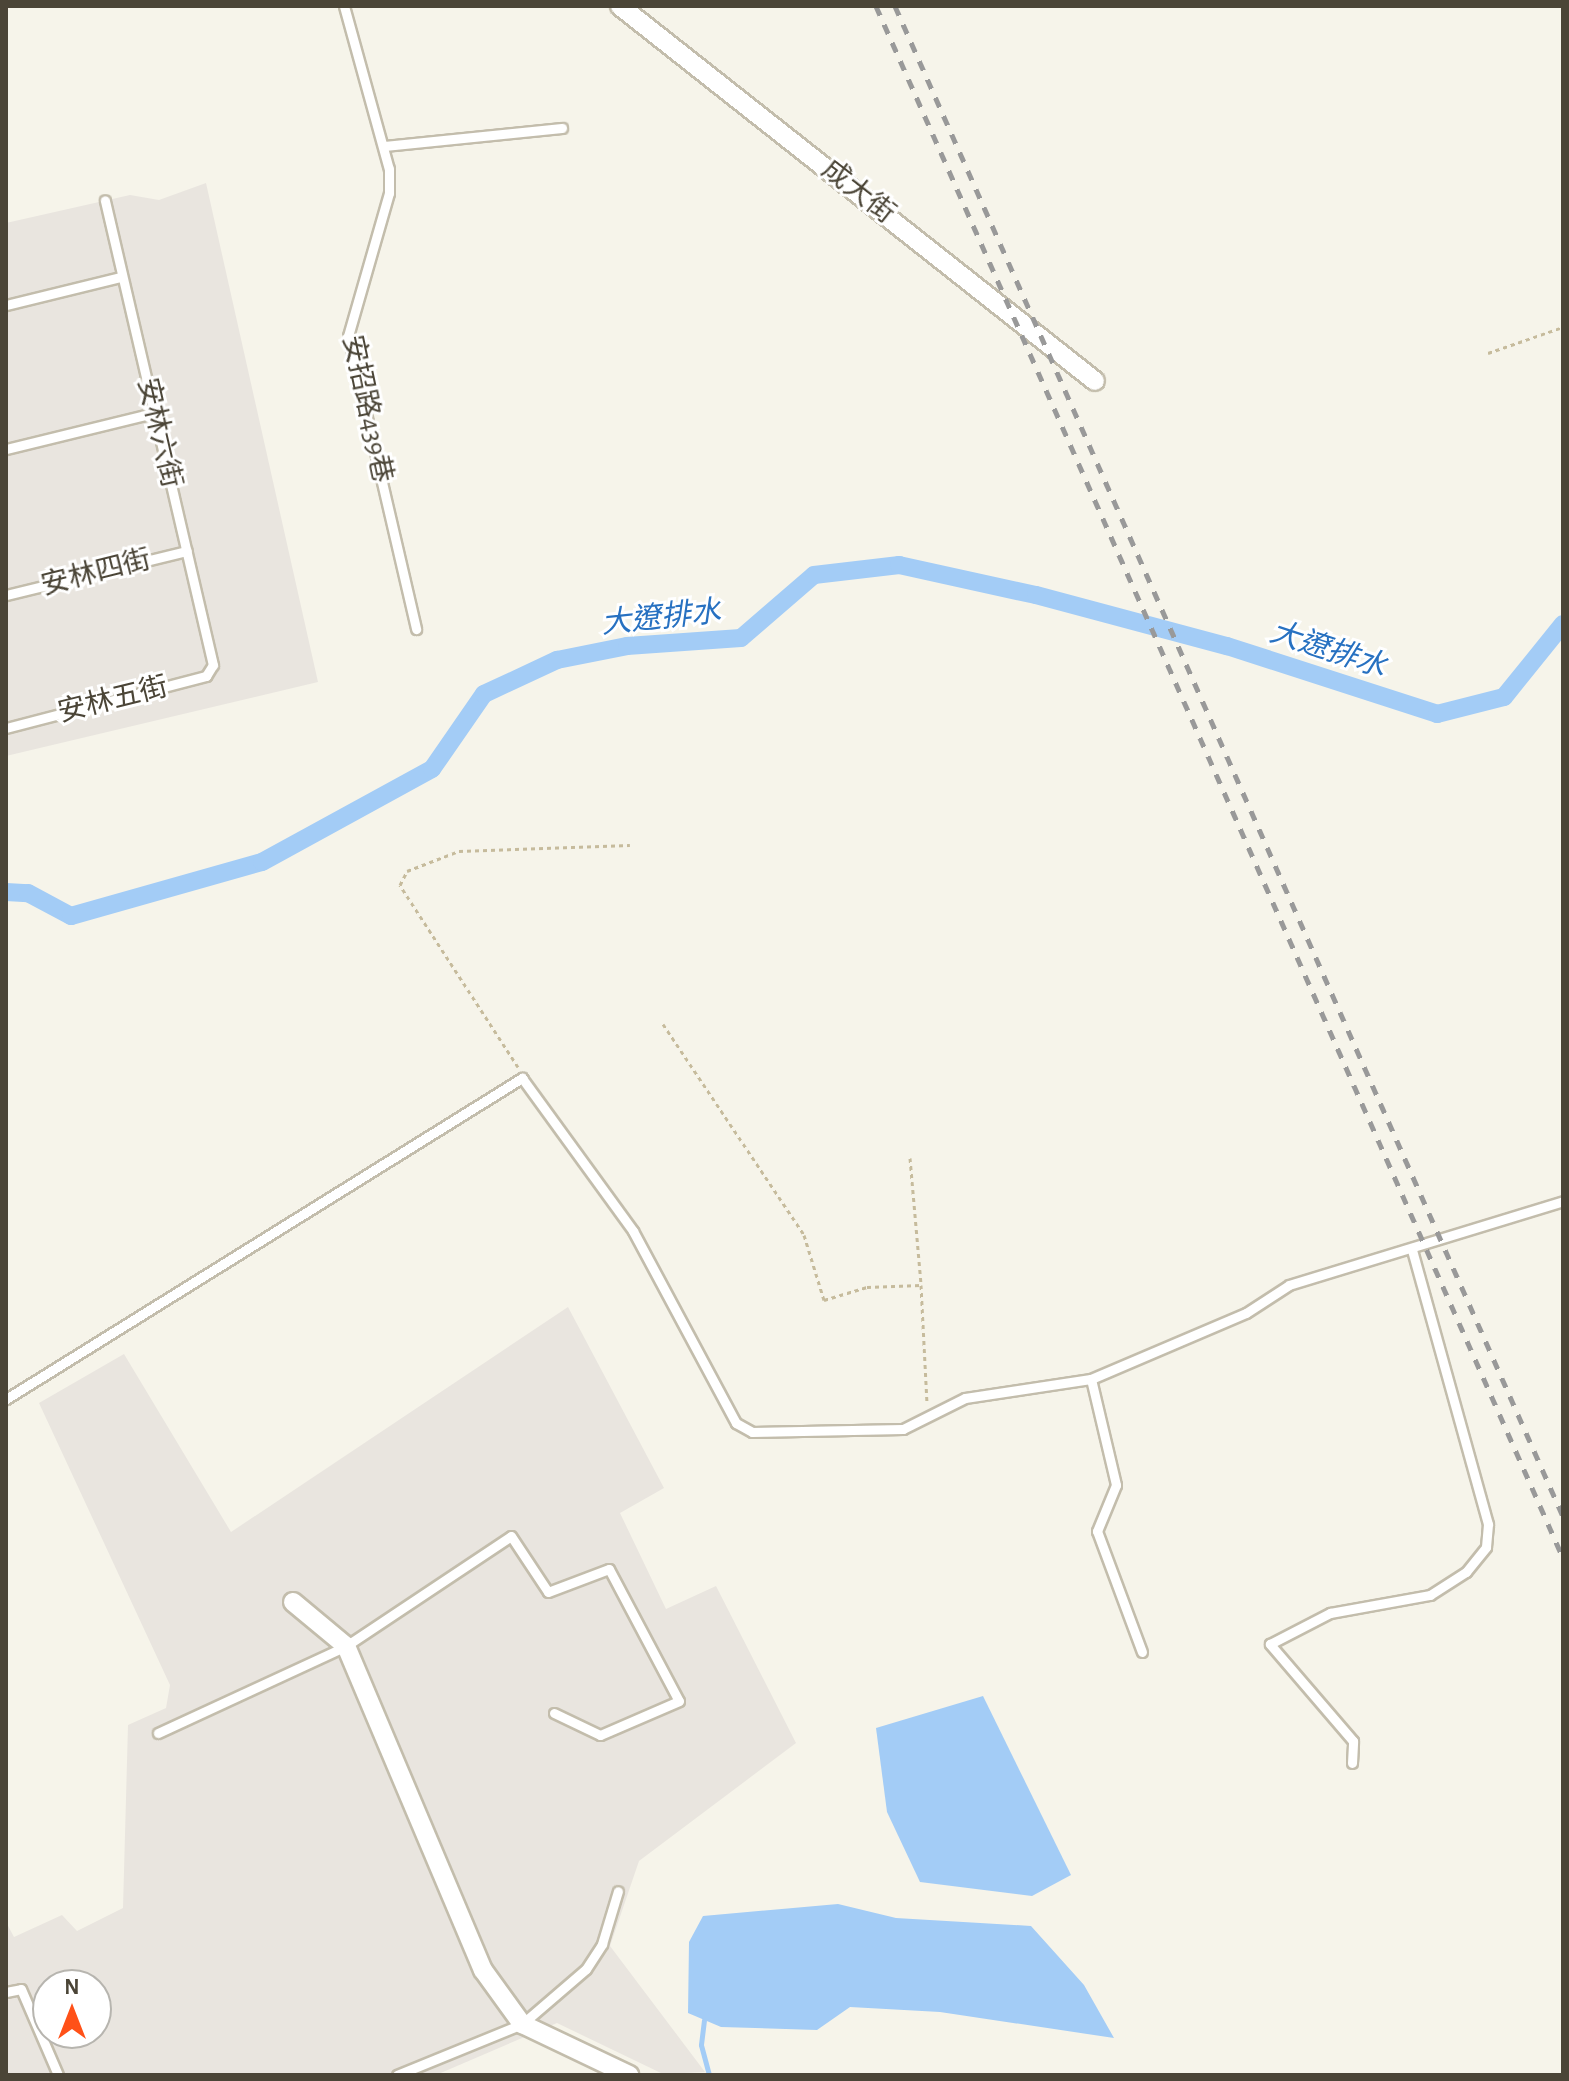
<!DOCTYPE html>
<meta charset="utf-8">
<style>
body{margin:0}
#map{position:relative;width:1569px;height:2081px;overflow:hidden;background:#f6f4ea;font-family:"Alegreya Sans","Noto Sans TC",sans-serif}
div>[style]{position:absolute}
.industrial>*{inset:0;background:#e9e5df}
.water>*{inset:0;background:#a3ccf6}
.stream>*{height:5px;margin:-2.5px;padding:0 2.5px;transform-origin:2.5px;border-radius:2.5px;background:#a3ccf6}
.canal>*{height:18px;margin:-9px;padding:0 9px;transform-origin:9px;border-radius:9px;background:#a3ccf6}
.path>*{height:3px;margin-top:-1.5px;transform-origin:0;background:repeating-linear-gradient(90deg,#c6bb9c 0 4px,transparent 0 8px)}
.roads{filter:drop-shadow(2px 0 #c3bdac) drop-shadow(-2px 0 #c3bdac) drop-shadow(0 2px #c3bdac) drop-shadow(0 -2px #c3bdac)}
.service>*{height:9px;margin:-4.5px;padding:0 4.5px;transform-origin:4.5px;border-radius:4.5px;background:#fff}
.minor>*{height:18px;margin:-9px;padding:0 9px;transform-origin:9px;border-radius:9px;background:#fff}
.rail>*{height:5px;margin-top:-2.5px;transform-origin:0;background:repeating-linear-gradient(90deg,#999 0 10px,transparent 0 20px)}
span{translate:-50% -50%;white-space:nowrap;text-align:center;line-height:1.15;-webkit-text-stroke:6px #fff;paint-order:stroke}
.street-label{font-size:28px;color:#4b4537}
.water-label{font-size:30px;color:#2771c1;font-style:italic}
.frame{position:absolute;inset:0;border:8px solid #4b4537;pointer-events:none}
.north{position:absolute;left:32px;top:1969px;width:80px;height:80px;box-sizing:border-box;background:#fff;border:2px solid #b7b5af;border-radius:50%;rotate:0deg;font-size:22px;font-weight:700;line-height:32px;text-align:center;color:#4b4537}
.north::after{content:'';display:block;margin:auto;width:28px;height:36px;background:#ff5118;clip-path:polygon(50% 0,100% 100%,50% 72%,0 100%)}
</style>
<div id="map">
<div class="industrial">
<i style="clip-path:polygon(206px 183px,318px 682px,6px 756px,6px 223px,130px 195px,159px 200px)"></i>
<i style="clip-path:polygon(evenodd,568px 1307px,664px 1488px,620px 1513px,666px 1609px,716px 1586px,796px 1743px,639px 1861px,610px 1946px,705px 2072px,663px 2074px,557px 2023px,436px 2075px,6px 2075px,6px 1922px,14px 1937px,62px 1915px,77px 1931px,123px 1908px,128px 1725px,166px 1708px,170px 1685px,39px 1403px,124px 1354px,231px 1532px,568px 1307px,48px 1985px,96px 1985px,96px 2033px,48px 2033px,48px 1985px)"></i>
</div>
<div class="water">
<i style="clip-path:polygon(983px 1696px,1071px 1875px,1032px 1896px,920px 1882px,887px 1812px,876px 1728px)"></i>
<i style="clip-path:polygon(838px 1904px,896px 1918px,1031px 1926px,1084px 1985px,1114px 2038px,940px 2012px,850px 2007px,817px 2030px,721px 2027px,688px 2013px,689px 1942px,703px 1916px)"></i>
</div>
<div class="stream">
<i style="left:704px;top:2020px;width:25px;rotate:97deg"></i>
<i style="left:701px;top:2045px;width:31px;rotate:75deg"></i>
</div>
<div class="canal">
<i style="left:6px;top:892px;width:22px;rotate:3deg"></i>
<i style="left:28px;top:893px;width:49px;rotate:28.1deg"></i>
<i style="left:71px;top:916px;width:198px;rotate:-15.8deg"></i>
<i style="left:262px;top:862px;width:194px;rotate:-28.7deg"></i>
<i style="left:432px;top:769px;width:91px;rotate:-55.3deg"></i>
<i style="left:484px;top:694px;width:81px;rotate:-25deg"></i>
<i style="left:557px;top:660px;width:71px;rotate:-11.3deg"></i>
<i style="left:627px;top:646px;width:114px;rotate:-4deg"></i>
<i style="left:741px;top:638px;width:96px;rotate:-40.8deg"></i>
<i style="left:814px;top:575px;width:86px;rotate:-6.7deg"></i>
<i style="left:899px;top:565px;width:140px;rotate:12.4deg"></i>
<i style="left:1036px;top:595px;width:198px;rotate:15deg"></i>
<i style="left:1227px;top:646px;width:221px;rotate:17.9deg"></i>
<i style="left:1437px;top:714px;width:69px;rotate:-14.2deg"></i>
<i style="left:1504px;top:697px;width:94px;rotate:-51.1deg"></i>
</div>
<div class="path">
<i style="left:1488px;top:353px;width:79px;rotate:-19.1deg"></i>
<i style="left:663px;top:1024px;width:254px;rotate:56.2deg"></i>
<i style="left:804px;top:1235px;width:68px;rotate:72.9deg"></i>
<i style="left:824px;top:1300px;width:45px;rotate:-16.8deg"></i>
<i style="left:867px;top:1287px;width:54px;rotate:-2.1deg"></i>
<i style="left:921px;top:1285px;width:118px;rotate:87.1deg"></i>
<i style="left:518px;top:1067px;width:217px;rotate:-123deg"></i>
<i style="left:400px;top:885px;width:16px;rotate:-63deg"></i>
<i style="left:407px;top:871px;width:56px;rotate:-21deg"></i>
<i style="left:459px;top:851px;width:171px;rotate:-2deg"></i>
<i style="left:910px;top:1158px;width:127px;rotate:85deg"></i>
</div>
<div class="roads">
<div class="service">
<i style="left:344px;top:6px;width:169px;rotate:74.6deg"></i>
<i style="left:389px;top:169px;width:24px;rotate:90deg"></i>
<i style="left:389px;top:193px;width:149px;rotate:106deg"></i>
<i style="left:348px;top:336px;width:301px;rotate:76.9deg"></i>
<i style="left:384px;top:146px;width:179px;rotate:-5.8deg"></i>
<i style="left:6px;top:305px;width:118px;rotate:-13.7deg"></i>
<i style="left:6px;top:449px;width:152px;rotate:-13.7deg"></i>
<i style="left:6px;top:595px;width:186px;rotate:-13.7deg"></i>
<i style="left:6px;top:728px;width:207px;rotate:-14.6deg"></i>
<i style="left:206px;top:676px;width:13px;rotate:-58deg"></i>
<i style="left:213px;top:665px;width:477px;rotate:-103.1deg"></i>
<i style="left:1091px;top:1379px;width:109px;rotate:76.7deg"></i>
<i style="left:1116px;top:1485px;width:50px;rotate:112.4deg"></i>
<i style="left:1097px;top:1531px;width:129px;rotate:69.6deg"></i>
<i style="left:6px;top:1399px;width:608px;rotate:-31.89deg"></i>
<i style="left:522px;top:1078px;width:189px;rotate:54deg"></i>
<i style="left:633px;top:1231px;width:218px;rotate:61.8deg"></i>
<i style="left:736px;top:1423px;width:18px;rotate:29deg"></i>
<i style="left:752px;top:1432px;width:151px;rotate:-1.1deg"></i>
<i style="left:903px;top:1429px;width:69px;rotate:-26.6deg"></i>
<i style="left:965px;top:1398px;width:127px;rotate:-8.6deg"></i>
<i style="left:1091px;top:1379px;width:168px;rotate:-23.1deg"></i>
<i style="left:1246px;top:1313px;width:51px;rotate:-33.1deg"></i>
<i style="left:1289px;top:1285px;width:287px;rotate:-17deg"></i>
<i style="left:158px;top:1733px;width:207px;rotate:-24.8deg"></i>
<i style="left:346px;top:1646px;width:198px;rotate:-33.7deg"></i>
<i style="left:511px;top:1536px;width:67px;rotate:56.5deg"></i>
<i style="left:548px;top:1592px;width:65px;rotate:-20.7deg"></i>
<i style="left:609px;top:1569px;width:149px;rotate:62.1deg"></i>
<i style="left:679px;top:1701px;width:86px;rotate:156.7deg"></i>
<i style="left:600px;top:1735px;width:51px;rotate:-154.4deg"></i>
<i style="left:1352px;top:1763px;width:22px;rotate:-87deg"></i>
<i style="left:1353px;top:1741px;width:128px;rotate:-130.6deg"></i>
<i style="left:1270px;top:1644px;width:68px;rotate:-27.3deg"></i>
<i style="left:1330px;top:1613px;width:102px;rotate:-10.2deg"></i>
<i style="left:1430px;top:1595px;width:43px;rotate:-32.6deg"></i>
<i style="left:1466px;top:1572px;width:32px;rotate:-51deg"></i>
<i style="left:1486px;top:1547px;width:23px;rotate:-85deg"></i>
<i style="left:1488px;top:1524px;width:284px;rotate:-105.5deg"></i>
<i style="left:6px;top:1992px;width:15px;rotate:-11deg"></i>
<i style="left:21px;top:1989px;width:94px;rotate:66.7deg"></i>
<i style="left:397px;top:2075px;width:135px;rotate:-22.2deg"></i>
<i style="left:522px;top:2024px;width:84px;rotate:-40.7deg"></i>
<i style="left:586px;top:1969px;width:30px;rotate:-57deg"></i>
<i style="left:602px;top:1944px;width:55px;rotate:-73.2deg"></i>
</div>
<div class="minor">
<i style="left:620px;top:6px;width:605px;rotate:38.29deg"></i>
<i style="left:293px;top:1602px;width:69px;rotate:39.7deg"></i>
<i style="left:346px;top:1646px;width:352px;rotate:67.1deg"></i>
<i style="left:483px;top:1970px;width:67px;rotate:54.2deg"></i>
<i style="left:522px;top:2024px;width:119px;rotate:25.5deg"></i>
</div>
</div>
<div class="rail">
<i style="left:876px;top:6px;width:1697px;rotate:66.12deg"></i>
<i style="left:895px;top:6px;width:1651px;rotate:66.14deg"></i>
</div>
<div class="street-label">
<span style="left:858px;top:192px;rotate:38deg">成大街</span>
<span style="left:367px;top:409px;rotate:78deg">安招路439巷</span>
<span style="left:159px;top:433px;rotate:77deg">安林六街</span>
<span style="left:96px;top:573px;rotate:-14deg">安林四街</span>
<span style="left:113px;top:700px;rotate:-14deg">安林五街</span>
</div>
<div class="water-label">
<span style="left:661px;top:618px;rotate:-6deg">大遼排水</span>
<span style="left:1328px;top:650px;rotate:18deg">大遼排水</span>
</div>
<div class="frame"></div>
<div class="north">N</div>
</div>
